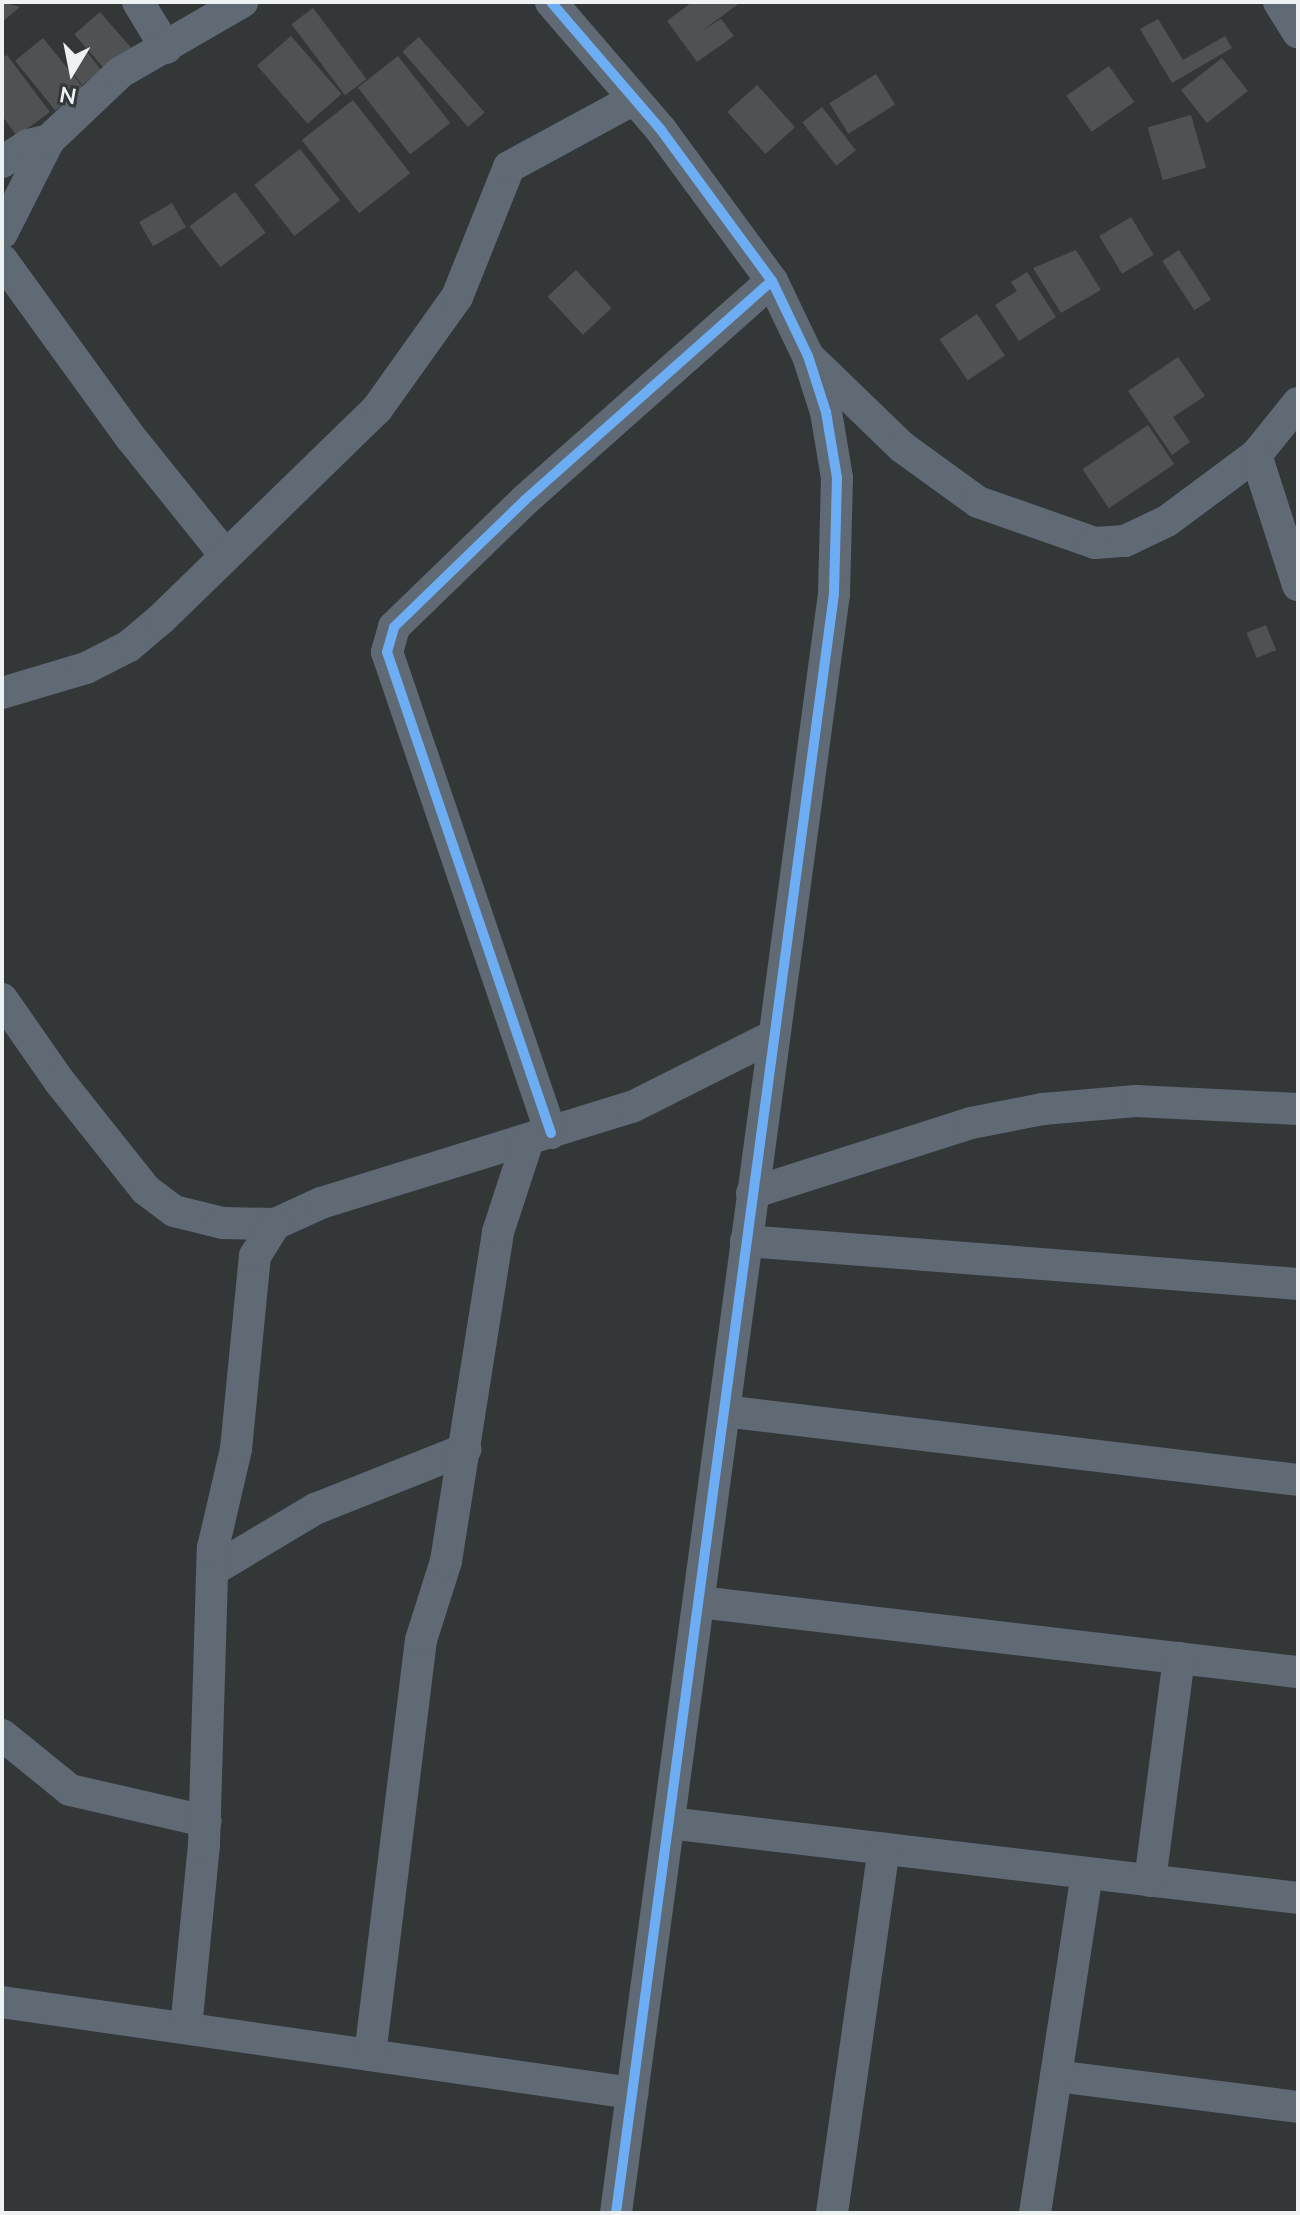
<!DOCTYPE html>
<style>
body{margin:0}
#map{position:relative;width:1300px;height:2215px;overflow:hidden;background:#343738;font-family:Mulish,sans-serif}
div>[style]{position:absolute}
.building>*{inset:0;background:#4f5152;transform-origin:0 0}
.street>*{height:32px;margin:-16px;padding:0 16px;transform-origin:16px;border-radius:16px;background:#5f6a74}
.cycleway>*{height:10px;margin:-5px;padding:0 5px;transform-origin:5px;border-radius:5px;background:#6dadf4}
span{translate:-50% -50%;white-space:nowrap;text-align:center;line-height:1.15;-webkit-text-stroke:6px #333839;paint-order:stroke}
.frame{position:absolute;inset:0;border:4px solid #eef2f3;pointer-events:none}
.north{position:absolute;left:32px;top:32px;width:80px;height:80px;-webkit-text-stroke:6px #333839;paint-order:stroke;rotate:190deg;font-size:22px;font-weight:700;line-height:32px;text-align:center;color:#eef2f3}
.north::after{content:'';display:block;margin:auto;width:28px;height:36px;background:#eef2f3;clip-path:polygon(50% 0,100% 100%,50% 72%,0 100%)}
</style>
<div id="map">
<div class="building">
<i style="clip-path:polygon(2px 2px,20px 7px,2px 22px)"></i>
<i style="clip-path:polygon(692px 2px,741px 2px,702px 31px,721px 19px,734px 36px,697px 62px,667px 21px)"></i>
<i style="left:313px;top:8px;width:89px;height:27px;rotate:53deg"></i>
<i style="left:100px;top:12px;width:48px;height:34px;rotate:49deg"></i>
<i style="clip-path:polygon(1158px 19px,1183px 60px,1225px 36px,1232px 48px,1172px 83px,1140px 29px)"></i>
<i style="left:291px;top:36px;width:77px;height:45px;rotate:49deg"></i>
<i style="left:419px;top:37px;width:100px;height:22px;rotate:49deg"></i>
<i style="left:43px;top:38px;width:64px;height:36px;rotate:51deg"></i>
<i style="left:87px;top:52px;width:23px;height:24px;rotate:52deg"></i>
<i style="clip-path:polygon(7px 55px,50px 112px,17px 136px,2px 116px,2px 58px)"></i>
<i style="left:398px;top:56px;width:85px;height:51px;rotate:52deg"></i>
<i style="left:1222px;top:58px;width:42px;height:52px;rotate:52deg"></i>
<i style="left:1109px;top:66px;width:44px;height:52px;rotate:55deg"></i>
<i style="left:876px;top:74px;width:36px;height:55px;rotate:58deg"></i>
<i style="left:757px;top:85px;width:57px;height:40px;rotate:48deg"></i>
<i style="left:353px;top:100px;width:93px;height:65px;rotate:52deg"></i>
<i style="left:822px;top:107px;width:55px;height:25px;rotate:52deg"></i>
<i style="left:1191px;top:115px;width:55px;height:45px;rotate:74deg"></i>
<i style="left:300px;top:149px;width:65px;height:58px;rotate:52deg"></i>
<i style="left:235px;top:192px;width:51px;height:57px;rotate:53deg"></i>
<i style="left:172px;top:203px;width:28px;height:38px;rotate:60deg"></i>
<i style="left:1131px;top:217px;width:44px;height:37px;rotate:59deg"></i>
<i style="clip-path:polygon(1076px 250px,1101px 290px,1061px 313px,1033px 268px)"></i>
<i style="left:1179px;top:250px;width:59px;height:20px;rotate:57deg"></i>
<i style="left:576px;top:270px;width:52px;height:39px;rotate:47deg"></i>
<i style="clip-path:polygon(1027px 272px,1056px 317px,1019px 341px,995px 305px,1017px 291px,1011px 282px)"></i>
<i style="left:977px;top:314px;width:50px;height:45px;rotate:56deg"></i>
<i style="clip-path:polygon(1178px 357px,1205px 396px,1173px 417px,1190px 442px,1172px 455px,1128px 391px)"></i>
<i style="left:1148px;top:425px;width:47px;height:79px;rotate:56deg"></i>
<i style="left:1266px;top:625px;width:27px;height:21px;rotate:68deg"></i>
</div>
<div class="street">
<i style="left:138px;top:2px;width:54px;rotate:58.7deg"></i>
<i style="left:551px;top:2px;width:169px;rotate:49.3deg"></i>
<i style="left:661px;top:130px;width:187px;rotate:53.7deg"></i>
<i style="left:772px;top:281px;width:83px;rotate:64.4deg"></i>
<i style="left:808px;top:356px;width:59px;rotate:72.2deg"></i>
<i style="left:826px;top:412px;width:67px;rotate:80.5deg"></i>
<i style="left:837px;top:478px;width:116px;rotate:91.5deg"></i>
<i style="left:834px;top:594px;width:1634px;rotate:97.67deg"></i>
<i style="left:1279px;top:2px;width:36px;rotate:58deg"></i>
<i style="left:2px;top:162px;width:31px;rotate:-33deg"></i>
<i style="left:28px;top:145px;width:22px;rotate:-13deg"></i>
<i style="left:2px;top:233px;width:104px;rotate:-63.2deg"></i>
<i style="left:49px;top:140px;width:99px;rotate:-43.4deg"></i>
<i style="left:121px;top:72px;width:140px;rotate:-30deg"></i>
<i style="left:2px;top:260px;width:220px;rotate:54.1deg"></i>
<i style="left:131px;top:438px;width:150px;rotate:51.2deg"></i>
<i style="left:813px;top:361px;width:124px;rotate:44deg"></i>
<i style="left:902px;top:447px;width:94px;rotate:35.9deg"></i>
<i style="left:978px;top:502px;width:124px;rotate:19.3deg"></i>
<i style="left:1095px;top:543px;width:30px;rotate:-4deg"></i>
<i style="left:1125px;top:541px;width:47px;rotate:-25.5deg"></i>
<i style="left:1167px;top:521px;width:111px;rotate:-36.6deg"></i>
<i style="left:1256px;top:455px;width:67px;rotate:-51.1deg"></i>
<i style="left:1256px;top:455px;width:137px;rotate:72.1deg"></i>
<i style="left:2px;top:693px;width:88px;rotate:-16.6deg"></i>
<i style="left:86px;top:668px;width:48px;rotate:-27.1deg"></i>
<i style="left:129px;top:646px;width:42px;rotate:-40.2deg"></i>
<i style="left:161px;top:619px;width:301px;rotate:-44.2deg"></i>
<i style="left:377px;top:409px;width:138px;rotate:-54.5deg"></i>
<i style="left:457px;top:297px;width:140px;rotate:-68.2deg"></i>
<i style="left:509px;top:167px;width:142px;rotate:-28.5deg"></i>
<i style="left:2px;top:999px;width:101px;rotate:55.1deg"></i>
<i style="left:60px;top:1082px;width:138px;rotate:51.5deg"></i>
<i style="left:146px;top:1190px;width:35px;rotate:37deg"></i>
<i style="left:174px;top:1211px;width:50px;rotate:13.8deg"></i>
<i style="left:223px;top:1223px;width:52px;rotate:1.1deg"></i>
<i style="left:275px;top:1224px;width:51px;rotate:-24.5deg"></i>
<i style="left:321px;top:1203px;width:325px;rotate:-17.2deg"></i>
<i style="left:632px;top:1107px;width:158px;rotate:-26.7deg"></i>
<i style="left:551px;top:1133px;width:508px;rotate:-108.83deg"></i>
<i style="left:387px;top:652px;width:26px;rotate:-74deg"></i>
<i style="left:394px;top:627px;width:182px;rotate:-44.1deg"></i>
<i style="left:525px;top:500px;width:330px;rotate:-41.6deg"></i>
<i style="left:752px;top:1193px;width:230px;rotate:-17.7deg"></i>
<i style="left:971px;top:1123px;width:73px;rotate:-11deg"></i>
<i style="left:1043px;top:1109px;width:93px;rotate:-4.9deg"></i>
<i style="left:1136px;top:1101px;width:162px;rotate:2.8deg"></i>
<i style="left:746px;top:1241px;width:554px;rotate:4.45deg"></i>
<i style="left:724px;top:1411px;width:578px;rotate:6.85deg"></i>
<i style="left:213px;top:1570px;width:119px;rotate:-30.9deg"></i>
<i style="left:315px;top:1509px;width:162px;rotate:-21.7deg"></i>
<i style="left:699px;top:1602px;width:603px;rotate:6.67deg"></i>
<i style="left:2px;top:1735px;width:87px;rotate:39deg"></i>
<i style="left:70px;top:1790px;width:139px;rotate:12.9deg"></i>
<i style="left:669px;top:1823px;width:633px;rotate:6.8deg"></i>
<i style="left:1150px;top:1881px;width:225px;rotate:-82.6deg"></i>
<i style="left:2px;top:2002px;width:637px;rotate:8.22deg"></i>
<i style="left:186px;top:2028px;width:185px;rotate:-84.4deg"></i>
<i style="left:204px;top:1844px;width:296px;rotate:-88.3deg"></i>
<i style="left:213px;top:1548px;width:102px;rotate:-76.9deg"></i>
<i style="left:236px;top:1449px;width:194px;rotate:-84.4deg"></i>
<i style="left:255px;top:1256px;width:38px;rotate:-58deg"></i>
<i style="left:370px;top:2055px;width:418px;rotate:-83deg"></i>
<i style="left:421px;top:1640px;width:83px;rotate:-72.4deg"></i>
<i style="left:446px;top:1561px;width:333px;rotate:-81deg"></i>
<i style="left:498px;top:1232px;width:97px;rotate:-71.9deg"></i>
<i style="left:1056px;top:2076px;width:244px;rotate:7.3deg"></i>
<i style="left:832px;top:2213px;width:368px;rotate:-81.9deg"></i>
<i style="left:1035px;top:2213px;width:344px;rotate:-81.3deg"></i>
</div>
<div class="cycleway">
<i style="left:551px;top:2px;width:169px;rotate:49.3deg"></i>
<i style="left:661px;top:130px;width:187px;rotate:53.7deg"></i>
<i style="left:772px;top:281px;width:83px;rotate:64.4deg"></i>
<i style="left:808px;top:356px;width:59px;rotate:72.2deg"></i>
<i style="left:826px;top:412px;width:67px;rotate:80.5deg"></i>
<i style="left:837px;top:478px;width:116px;rotate:91.5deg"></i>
<i style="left:834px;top:594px;width:1634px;rotate:97.67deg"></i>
<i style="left:551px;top:1133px;width:508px;rotate:-108.83deg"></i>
<i style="left:387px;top:652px;width:26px;rotate:-74deg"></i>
<i style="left:394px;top:627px;width:182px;rotate:-44.1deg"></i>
<i style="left:525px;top:500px;width:330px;rotate:-41.6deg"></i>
</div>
<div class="frame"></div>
<div class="north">N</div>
</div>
